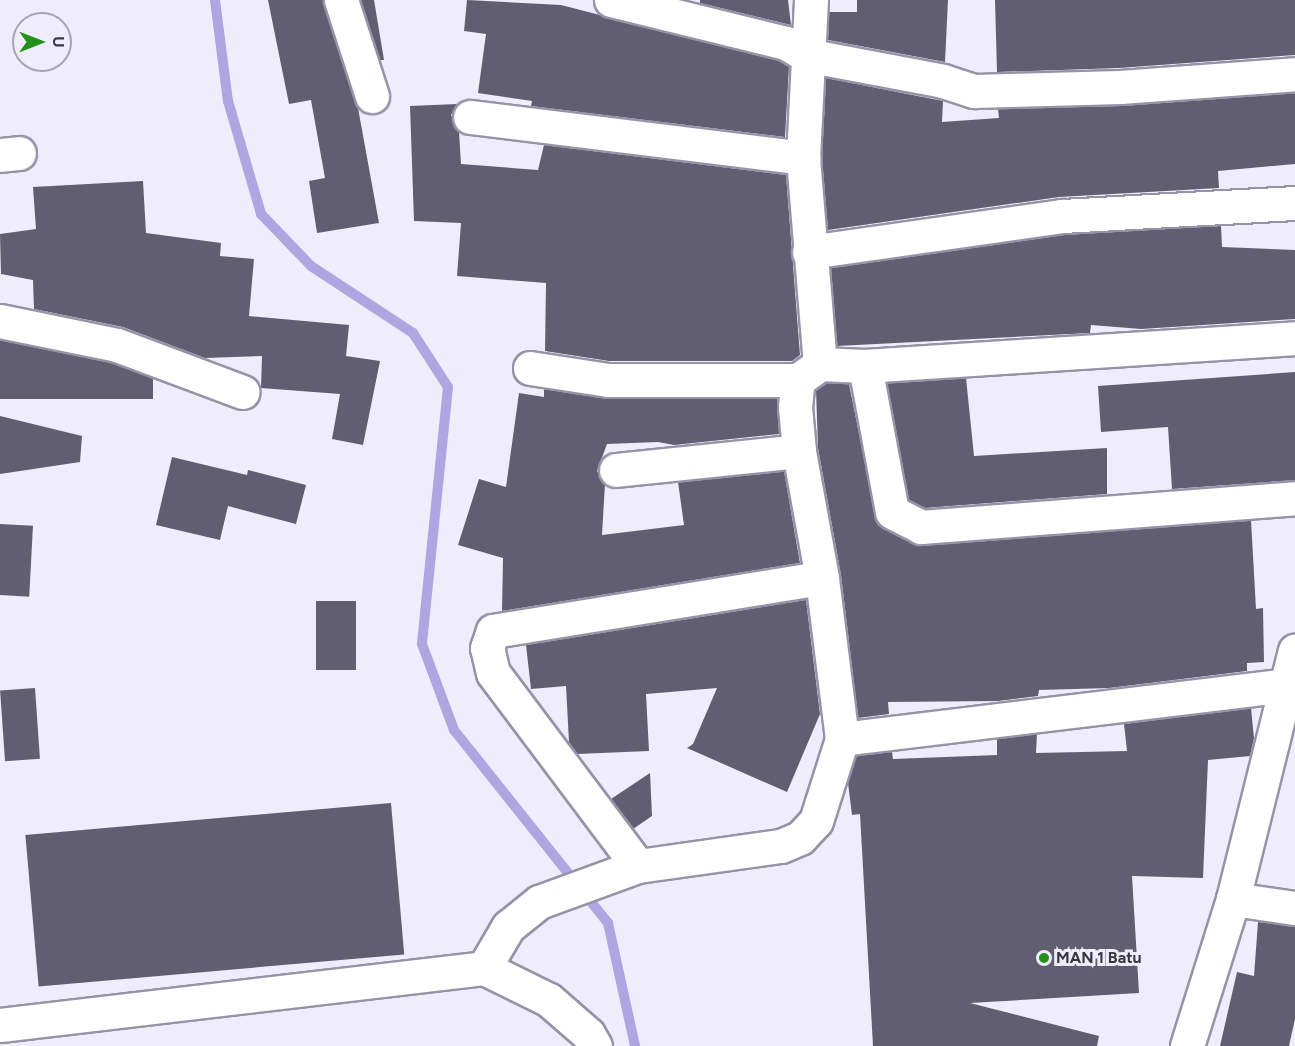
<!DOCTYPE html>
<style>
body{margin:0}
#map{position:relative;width:1295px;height:1046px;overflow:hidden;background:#efedfb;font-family:Figtree,sans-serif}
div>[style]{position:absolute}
.stream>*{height:10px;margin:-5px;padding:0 5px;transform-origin:5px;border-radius:5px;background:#afa5e1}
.building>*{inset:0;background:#615e72;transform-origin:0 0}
.roads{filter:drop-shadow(2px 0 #9693a8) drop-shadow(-2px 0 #9693a8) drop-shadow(0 2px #9693a8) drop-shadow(0 -2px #9693a8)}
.street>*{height:33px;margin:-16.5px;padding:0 16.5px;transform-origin:16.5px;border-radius:16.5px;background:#fff}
.dots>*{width:16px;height:16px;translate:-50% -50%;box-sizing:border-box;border:3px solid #efedfb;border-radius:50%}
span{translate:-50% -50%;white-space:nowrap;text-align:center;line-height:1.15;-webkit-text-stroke:6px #efedfb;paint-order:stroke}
.poi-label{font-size:16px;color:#393841;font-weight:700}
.left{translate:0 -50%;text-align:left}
.north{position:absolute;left:12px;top:12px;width:60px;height:60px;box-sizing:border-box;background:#efedfb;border:2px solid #a6a5b1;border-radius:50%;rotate:90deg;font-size:16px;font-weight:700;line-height:24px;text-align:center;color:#393841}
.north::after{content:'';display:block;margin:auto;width:21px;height:27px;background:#239119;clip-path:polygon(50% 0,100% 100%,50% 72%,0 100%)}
</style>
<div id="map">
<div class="stream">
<i style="left:215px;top:0;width:102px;rotate:82.7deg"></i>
<i style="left:228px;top:101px;width:118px;rotate:73.7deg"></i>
<i style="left:261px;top:214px;width:72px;rotate:46.1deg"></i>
<i style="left:311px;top:266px;width:122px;rotate:33.3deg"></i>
<i style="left:413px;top:333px;width:64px;rotate:57.1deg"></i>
<i style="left:448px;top:387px;width:258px;rotate:95.8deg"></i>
<i style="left:422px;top:644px;width:92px;rotate:69.6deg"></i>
<i style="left:454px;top:730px;width:247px;rotate:51.4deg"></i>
<i style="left:608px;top:923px;width:126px;rotate:77.6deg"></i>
</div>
<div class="building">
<i style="clip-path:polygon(268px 0,323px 0,358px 108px,379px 223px,317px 233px,309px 181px,325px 178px,311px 100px,289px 104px)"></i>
<i style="clip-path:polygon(361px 0,374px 0,384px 60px,380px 60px)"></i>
<i style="clip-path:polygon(467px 0,561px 5px,779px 61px,789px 67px,785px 137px,531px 106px,532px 101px,478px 93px,486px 34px,464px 31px)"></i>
<i style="clip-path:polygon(700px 0,788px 0,791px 25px,700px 3px)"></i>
<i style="clip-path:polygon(857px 0,948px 0,945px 62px,828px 40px,829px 12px,857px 12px)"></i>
<i style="clip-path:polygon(995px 0,1295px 0,1295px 55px,1119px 68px,997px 72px)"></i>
<i style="clip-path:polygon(826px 78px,943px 101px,942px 122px,999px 118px,998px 109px,1121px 106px,1295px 93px,1295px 164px,1218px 171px,1219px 188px,1059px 197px,828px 230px,822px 158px)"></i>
<i style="clip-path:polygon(457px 104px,451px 115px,459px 132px,461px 164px,538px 170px,544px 145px,786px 175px,800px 355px,792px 361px,609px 361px,545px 351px,546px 283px,457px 276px,461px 223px,414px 221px,410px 106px)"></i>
<i style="clip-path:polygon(143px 181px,146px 233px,221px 243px,220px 256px,254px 259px,249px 316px,349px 325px,346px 356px,380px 361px,363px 445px,332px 439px,340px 394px,261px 388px,262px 356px,205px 358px,123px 327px,34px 309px,33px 280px,1px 274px,0 234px,36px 229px,33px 187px)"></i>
<i style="clip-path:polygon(1221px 226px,1222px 247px,1295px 250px,1295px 319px,1141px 329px,1091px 325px,1090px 333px,837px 346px,831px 268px,1064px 235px)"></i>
<i style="clip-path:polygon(0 340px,112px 363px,153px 378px,153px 399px,0 399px)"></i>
<i style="clip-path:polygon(1295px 372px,1295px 480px,1172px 489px,1168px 427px,1101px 432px,1098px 386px)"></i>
<i style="clip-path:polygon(966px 378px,974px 456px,1107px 448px,1107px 494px,925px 508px,909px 500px,887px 383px)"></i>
<i style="clip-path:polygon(826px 383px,849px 384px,877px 523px,913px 544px,1251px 520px,1256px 609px,1263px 608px,1264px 662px,1247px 663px,1247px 671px,1109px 688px,1039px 690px,1038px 696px,998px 701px,888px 702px,889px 714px,858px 718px,841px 575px,818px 448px,816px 390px)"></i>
<i style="clip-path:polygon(544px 389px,608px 399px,777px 399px,779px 434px,674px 445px,658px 442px,607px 444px,597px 471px,605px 484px,602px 535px,684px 525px,678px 482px,784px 471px,800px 563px,502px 611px,503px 558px,458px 545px,479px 479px,506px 487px,519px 393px,544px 397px)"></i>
<i style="clip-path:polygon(0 416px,82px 436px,80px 462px,0 474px)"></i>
<i style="clip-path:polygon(172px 457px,247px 475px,248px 470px,306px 485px,296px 524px,228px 506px,220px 540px,156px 525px)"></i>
<i style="left:0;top:524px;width:33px;height:71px;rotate:3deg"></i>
<i style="clip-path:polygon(806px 600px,820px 714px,787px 792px,687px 748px,693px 744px,717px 688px,646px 694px,649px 751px,577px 754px,569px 742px,566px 686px,531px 689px,526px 645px)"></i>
<i style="left:316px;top:601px;width:40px;height:69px"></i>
<i style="left:35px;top:688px;width:71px;height:35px;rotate:86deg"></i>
<i style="clip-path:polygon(1251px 708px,1254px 738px,1250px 756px,1208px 760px,1203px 878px,1132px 876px,1139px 993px,970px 1003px,1099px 1036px,1097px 1046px,873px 1046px,860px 814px,852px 815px,848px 783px,856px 756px,892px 752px,893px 759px,997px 755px,997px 739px,1037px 734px,1036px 753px,1127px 751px,1124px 724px)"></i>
<i style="clip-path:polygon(650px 773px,652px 816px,633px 829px,611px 799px)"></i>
<i style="left:391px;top:803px;width:152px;height:367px;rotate:85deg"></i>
<i style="clip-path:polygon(1258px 922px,1295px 926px,1295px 1019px,1289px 1046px,1220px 1046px,1237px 972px,1254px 976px)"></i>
</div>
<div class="roads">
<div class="street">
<i style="left:341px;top:0;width:101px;rotate:72.1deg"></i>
<i style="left:611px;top:0;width:180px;rotate:13.8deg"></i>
<i style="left:786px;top:43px;width:23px;rotate:31deg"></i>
<i style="left:806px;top:55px;width:139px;rotate:10.7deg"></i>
<i style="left:943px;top:81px;width:33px;rotate:18deg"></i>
<i style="left:974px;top:91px;width:146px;rotate:-1.6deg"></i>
<i style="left:1120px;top:87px;width:175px;rotate:-4.2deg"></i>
<i style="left:811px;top:0;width:158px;rotate:92.9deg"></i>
<i style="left:803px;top:158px;width:207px;rotate:85.3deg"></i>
<i style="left:470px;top:117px;width:336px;rotate:7deg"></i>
<i style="left:0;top:155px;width:19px;rotate:-6deg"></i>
<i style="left:809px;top:252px;width:256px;rotate:-8.1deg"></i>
<i style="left:1062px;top:216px;width:233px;rotate:-3.2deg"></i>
<i style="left:0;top:321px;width:119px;rotate:11.6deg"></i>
<i style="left:117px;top:345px;width:134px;rotate:20.5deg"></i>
<i style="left:865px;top:366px;width:148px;rotate:79.5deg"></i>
<i style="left:892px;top:512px;width:33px;rotate:27deg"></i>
<i style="left:921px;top:527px;width:375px;rotate:-4.4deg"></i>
<i style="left:530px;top:368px;width:79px;rotate:8.7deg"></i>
<i style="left:608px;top:380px;width:190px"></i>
<i style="left:616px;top:470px;width:184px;rotate:-5.9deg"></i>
<i style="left:842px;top:739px;width:456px;rotate:-6.9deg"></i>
<i style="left:638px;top:866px;width:241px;rotate:-126.9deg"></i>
<i style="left:493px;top:673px;width:26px;rotate:-103deg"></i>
<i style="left:487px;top:648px;width:18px;rotate:-71deg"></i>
<i style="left:493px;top:631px;width:333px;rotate:-9.2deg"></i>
<i style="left:1233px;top:899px;width:63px;rotate:8.3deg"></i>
<i style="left:484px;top:968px;width:48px;rotate:-59.7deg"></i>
<i style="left:508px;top:927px;width:40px;rotate:-39deg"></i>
<i style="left:539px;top:902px;width:105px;rotate:-20deg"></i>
<i style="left:638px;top:866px;width:144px;rotate:-8deg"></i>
<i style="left:781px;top:846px;width:21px;rotate:-23deg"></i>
<i style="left:800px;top:838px;width:23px;rotate:-47deg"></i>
<i style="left:816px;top:821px;width:86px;rotate:-72.4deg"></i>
<i style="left:842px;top:739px;width:162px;rotate:-97.1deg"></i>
<i style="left:822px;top:578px;width:129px;rotate:-100.3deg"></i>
<i style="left:799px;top:451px;width:44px;rotate:-95.2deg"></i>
<i style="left:795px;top:407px;width:27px;rotate:-84deg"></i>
<i style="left:798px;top:380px;width:27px;rotate:-36deg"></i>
<i style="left:820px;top:364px;width:45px;rotate:2.5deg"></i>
<i style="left:865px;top:366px;width:431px;rotate:-3.7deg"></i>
<i style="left:0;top:1025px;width:487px;rotate:-6.7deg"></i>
<i style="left:484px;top:968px;width:72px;rotate:26.2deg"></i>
<i style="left:549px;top:1000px;width:52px;rotate:41.1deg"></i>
<i style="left:588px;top:1034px;width:14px;rotate:60deg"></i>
<i style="left:1187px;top:1046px;width:154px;rotate:-72.6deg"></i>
<i style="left:1233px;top:899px;width:256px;rotate:-76deg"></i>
</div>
</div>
<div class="dots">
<i style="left:1044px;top:958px;background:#239119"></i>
</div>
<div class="poi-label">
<span class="left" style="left:1056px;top:958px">MAN 1 Batu</span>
</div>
<div class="north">U</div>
</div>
